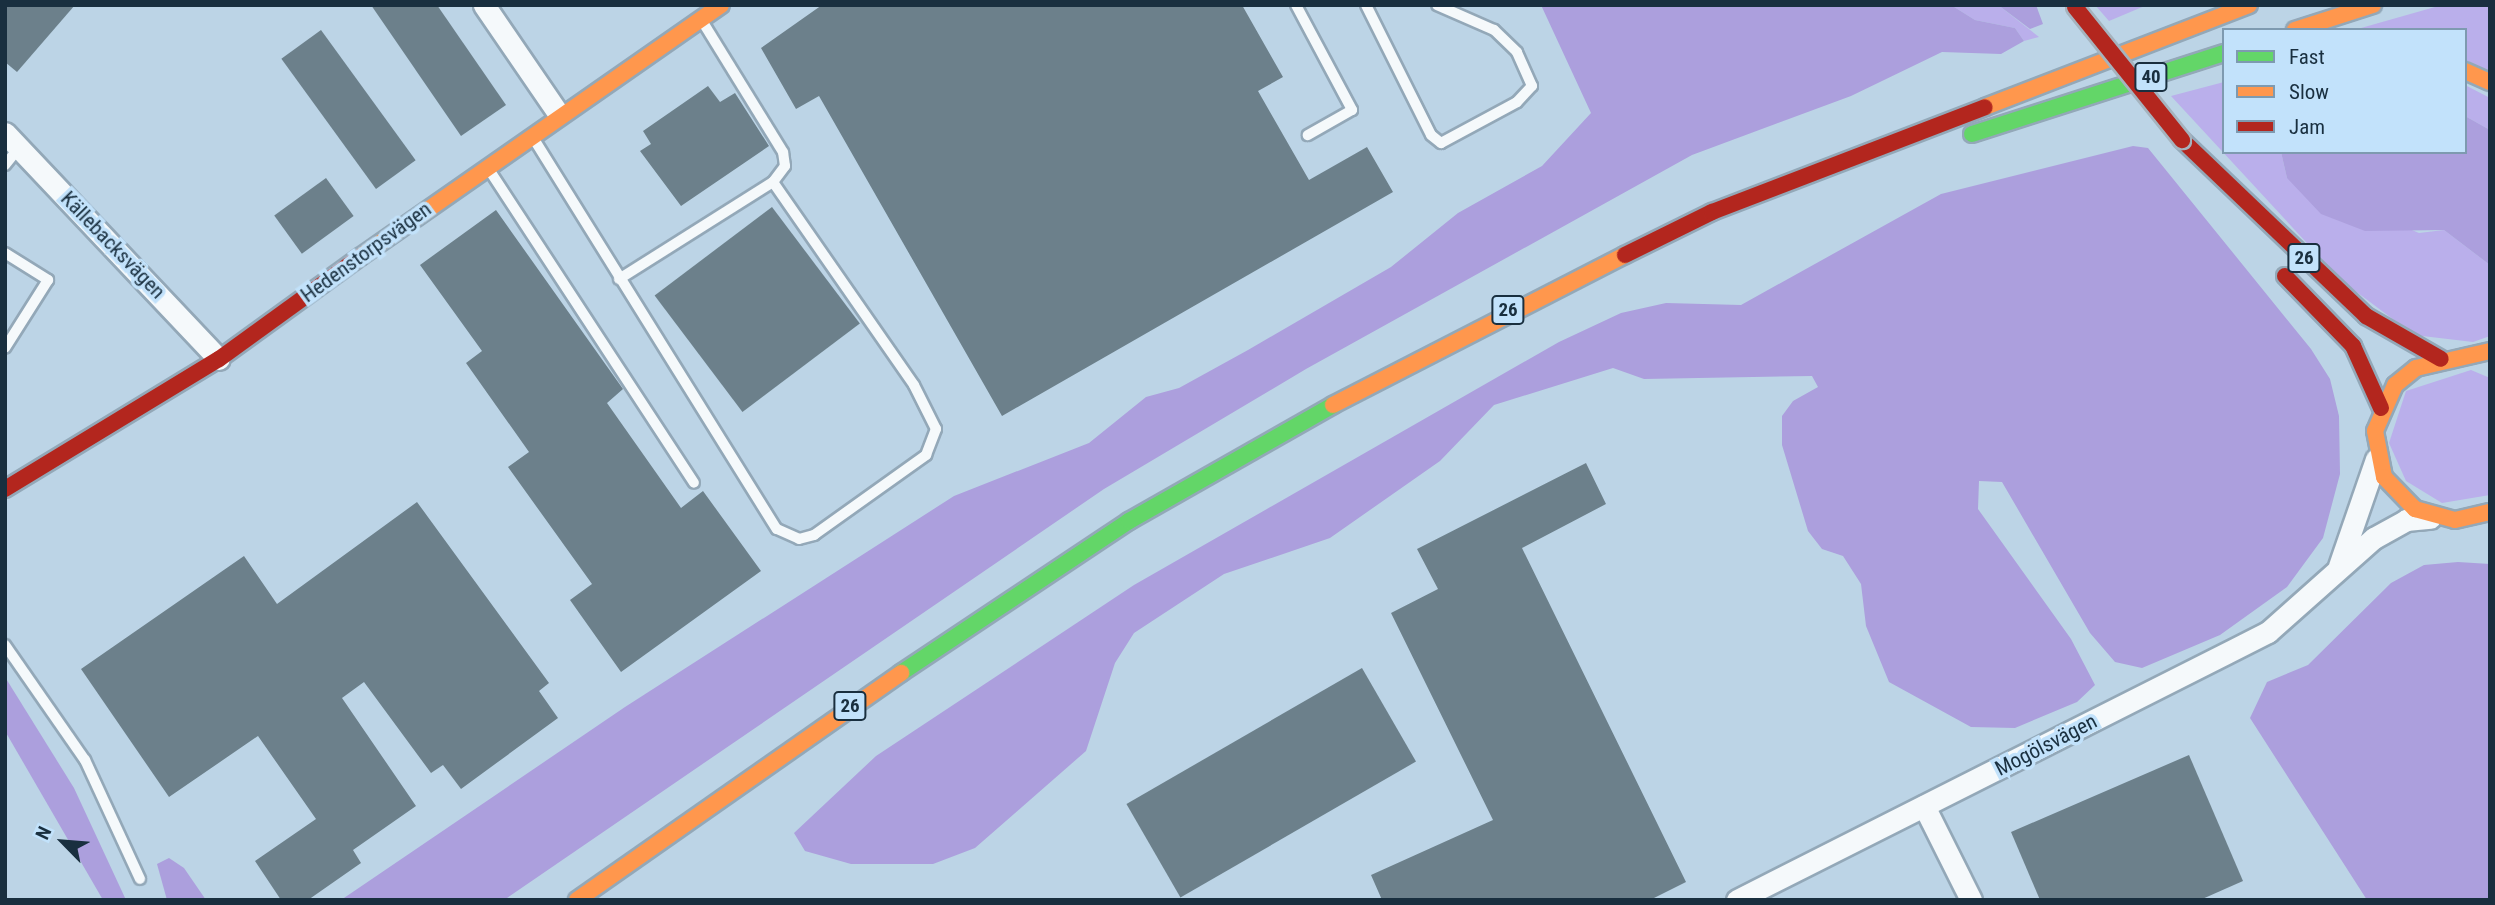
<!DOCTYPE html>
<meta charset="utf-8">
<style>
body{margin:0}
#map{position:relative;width:2495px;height:905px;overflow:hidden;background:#bcd4e6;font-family:"Roboto Condensed",sans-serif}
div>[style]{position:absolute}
.green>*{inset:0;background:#baafeb}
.forest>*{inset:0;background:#ac9fdd}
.building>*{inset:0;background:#6c808b;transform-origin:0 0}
.roads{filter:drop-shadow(2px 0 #93a8b8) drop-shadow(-2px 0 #93a8b8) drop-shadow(0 2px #93a8b8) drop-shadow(0 -2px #93a8b8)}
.lane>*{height:10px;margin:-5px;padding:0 5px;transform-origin:5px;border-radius:5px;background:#f5f9fb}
.street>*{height:21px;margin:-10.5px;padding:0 10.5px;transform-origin:10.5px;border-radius:10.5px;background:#f5f9fb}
.fast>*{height:16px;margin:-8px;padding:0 8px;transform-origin:8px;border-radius:8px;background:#63d668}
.slow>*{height:16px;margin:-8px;padding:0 8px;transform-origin:8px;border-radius:8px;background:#ff974d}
.jam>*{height:16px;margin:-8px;padding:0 8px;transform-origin:8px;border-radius:8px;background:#b3261e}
.bridges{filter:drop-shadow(2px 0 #a5b3be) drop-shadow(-2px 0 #a5b3be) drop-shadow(0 2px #a5b3be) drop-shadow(0 -2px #a5b3be)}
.jam-bridge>*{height:16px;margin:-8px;padding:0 8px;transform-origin:8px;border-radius:8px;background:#b3261e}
span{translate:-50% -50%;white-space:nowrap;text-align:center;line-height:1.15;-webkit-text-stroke:7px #c2e2fb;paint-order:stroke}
.shield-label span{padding:2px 5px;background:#c2e2fb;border:2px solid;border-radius:5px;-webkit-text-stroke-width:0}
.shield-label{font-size:19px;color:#192f3f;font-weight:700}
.street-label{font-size:21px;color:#192f3f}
.frame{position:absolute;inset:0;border:7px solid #192f3f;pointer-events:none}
.legend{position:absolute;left:2222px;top:28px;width:245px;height:126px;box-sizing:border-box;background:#c2e2fb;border:2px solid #7e9ab0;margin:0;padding:9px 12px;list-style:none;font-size:21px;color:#192f3f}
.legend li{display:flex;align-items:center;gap:14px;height:35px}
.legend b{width:35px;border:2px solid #7e9ab0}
.north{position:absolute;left:28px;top:807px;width:70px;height:70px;-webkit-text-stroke:5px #c2e2fb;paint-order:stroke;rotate:295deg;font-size:19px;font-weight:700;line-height:28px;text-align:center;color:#192f3f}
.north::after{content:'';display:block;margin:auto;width:24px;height:32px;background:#192f3f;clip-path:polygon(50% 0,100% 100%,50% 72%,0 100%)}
</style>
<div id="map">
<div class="green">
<i style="clip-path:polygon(1951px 5px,1998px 5px,2039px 37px,2024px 41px,2015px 28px,1975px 20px)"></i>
<i style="clip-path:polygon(2095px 5px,2147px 5px,2109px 21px)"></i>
<i style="clip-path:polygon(2442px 5px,2490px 5px,2490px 72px,2465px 63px,2465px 30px,2354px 30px)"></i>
<i style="clip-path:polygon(2224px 82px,2224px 152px,2281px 152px,2287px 178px,2419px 233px,2444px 230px,2490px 265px,2490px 336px,2473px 342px,2414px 335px,2342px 281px,2171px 96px)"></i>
<i style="clip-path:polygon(2465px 85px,2490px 98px,2490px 130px,2465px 116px)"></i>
<i style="clip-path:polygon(2471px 370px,2490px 378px,2490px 495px,2442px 503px,2406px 481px,2389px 443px,2406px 391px)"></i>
</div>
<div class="forest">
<i style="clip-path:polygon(1541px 5px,1951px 5px,1975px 20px,2015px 28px,2024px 41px,2001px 54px,1942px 52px,1851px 96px,1692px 155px,1306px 369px,1104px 489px,504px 900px,341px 900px,625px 707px,954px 496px,1089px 443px,1146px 397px,1179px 388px,1248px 350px,1391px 267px,1458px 213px,1542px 166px,1591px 113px)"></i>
<i style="clip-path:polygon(1998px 5px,2036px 5px,2043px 24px,2030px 29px)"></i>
<i style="clip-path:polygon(2465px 116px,2490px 130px,2490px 265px,2444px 230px,2365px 231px,2321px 214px,2287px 178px,2281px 152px,2465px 152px)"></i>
<i style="clip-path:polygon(2133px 146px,2148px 148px,2311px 349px,2330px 379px,2339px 416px,2340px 474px,2323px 538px,2287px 587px,2220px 635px,2142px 668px,2115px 662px,2090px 633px,2002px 482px,1979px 481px,1978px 509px,2071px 639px,2095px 685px,2077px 702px,2015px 728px,1971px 727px,1889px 682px,1866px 626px,1861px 584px,1843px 556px,1822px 549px,1808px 531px,1782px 445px,1782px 416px,1793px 401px,1818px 387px,1812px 376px,1644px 379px,1613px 368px,1494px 405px,1440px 461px,1330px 538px,1224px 574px,1134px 633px,1115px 663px,1086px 751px,975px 848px,933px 864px,851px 864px,805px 851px,794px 833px,876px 756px,1134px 585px,1559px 342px,1621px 313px,1666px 303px,1741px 305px,1941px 194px)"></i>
<i style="clip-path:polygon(2458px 562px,2490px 564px,2490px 900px,2367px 900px,2250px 718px,2267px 682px,2308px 665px,2391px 583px,2424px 565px)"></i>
<i style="clip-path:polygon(5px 677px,74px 788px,126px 900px,103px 900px,5px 731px)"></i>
<i style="clip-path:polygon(169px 858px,184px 868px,206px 900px,167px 900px,157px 864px)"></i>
</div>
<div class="building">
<i style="clip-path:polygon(5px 5px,75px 5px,17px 72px,5px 62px)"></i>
<i style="clip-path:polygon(371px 5px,437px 5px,506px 105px,461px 136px)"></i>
<i style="clip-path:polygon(822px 5px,1242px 5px,1283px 77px,1258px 91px,1309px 180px,1367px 147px,1393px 192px,1002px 416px,819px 96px,796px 109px,761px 48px)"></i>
<i style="left:321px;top:30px;width:161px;height:49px;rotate:54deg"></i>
<i style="clip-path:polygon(708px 86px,720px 102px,735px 93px,769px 146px,681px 206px,640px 151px,651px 144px,643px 131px)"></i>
<i style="left:326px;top:178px;width:47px;height:64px;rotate:54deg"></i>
<i style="left:772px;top:207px;width:146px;height:147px;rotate:53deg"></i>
<i style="clip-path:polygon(496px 210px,623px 389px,607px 403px,681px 508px,703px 491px,761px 571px,621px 672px,570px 600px,592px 584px,508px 467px,529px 452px,466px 363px,482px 351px,420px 265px)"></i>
<i style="clip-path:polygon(1586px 463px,1606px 504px,1522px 548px,1686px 882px,1650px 900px,1382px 900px,1371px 875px,1493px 820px,1391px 613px,1438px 589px,1417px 549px)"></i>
<i style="clip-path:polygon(417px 502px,549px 683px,539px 691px,558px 718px,461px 789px,443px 765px,431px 773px,364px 682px,342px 698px,416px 806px,353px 850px,361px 863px,308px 900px,281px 900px,255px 861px,316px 819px,258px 736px,169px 797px,81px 669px,244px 556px,277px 604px)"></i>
<i style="left:1362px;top:668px;width:108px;height:272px;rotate:60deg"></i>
<i style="clip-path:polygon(2189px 755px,2243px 881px,2200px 900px,2040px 900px,2011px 832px)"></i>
</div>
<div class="roads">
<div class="lane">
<i style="left:1296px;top:5px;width:119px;rotate:61.9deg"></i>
<i style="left:1352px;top:110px;width:51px;rotate:150.4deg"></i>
<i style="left:1366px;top:5px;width:145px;rotate:63.4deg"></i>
<i style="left:1431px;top:135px;width:13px;rotate:39deg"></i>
<i style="left:1441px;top:143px;width:86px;rotate:-28.3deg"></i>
<i style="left:1517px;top:102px;width:22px;rotate:-47deg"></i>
<i style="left:1532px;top:86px;width:37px;rotate:-114deg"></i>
<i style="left:1517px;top:52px;width:32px;rotate:-136deg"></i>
<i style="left:1494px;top:30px;width:62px;rotate:-156.3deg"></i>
<i style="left:532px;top:136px;width:463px;rotate:58.1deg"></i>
<i style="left:777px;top:529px;width:24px;rotate:24deg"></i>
<i style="left:799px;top:539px;width:16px;rotate:-15deg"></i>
<i style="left:814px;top:535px;width:138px;rotate:-35.5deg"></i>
<i style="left:926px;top:455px;width:28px;rotate:-69deg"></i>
<i style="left:936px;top:429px;width:49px;rotate:-116.6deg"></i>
<i style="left:914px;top:385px;width:247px;rotate:-124.8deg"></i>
<i style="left:773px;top:182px;width:20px;rotate:-53deg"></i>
<i style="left:785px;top:166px;width:14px;rotate:-98deg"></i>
<i style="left:783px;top:152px;width:154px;rotate:-121.7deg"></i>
<i style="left:5px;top:165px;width:22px;rotate:-51deg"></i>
<i style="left:488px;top:168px;width:376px;rotate:56.8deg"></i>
<i style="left:5px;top:253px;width:51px;rotate:32.1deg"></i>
<i style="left:48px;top:280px;width:80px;rotate:122.3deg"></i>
<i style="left:619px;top:279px;width:182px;rotate:-32.2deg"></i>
<i style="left:5px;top:645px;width:140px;rotate:55.2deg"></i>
<i style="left:85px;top:760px;width:131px;rotate:65.2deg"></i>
</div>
<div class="street">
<i style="left:484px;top:5px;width:131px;rotate:55.6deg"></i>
<i style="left:5px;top:133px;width:311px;rotate:46.6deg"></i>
<i style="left:2339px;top:566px;width:113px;rotate:-70.9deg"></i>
<i style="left:1924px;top:806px;width:105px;rotate:63.4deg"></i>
<i style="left:1737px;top:900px;width:595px;rotate:-26.78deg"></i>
<i style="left:2268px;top:632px;width:142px;rotate:-41.6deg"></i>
<i style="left:2374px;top:538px;width:37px;rotate:-29deg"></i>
<i style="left:2406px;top:520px;width:24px;rotate:-5deg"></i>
</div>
<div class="fast">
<i style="left:1972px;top:134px;width:265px;rotate:-17.8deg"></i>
<i style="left:901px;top:673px;width:274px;rotate:-33.7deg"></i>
<i style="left:1129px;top:521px;width:235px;rotate:-29.6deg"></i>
</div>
<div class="slow">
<i style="left:2295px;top:30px;width:82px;rotate:-17.8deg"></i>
<i style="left:2465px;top:71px;width:27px;rotate:24deg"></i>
<i style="left:1985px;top:107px;width:283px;rotate:-21.1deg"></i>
<i style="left:360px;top:257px;width:440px;rotate:-34.9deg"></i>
<i style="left:2490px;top:351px;width:76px;rotate:167.1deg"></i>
<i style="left:2416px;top:368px;width:27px;rotate:141deg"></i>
<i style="left:2395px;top:385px;width:50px;rotate:113.5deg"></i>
<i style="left:2375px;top:431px;width:47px;rotate:78.9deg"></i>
<i style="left:2384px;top:477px;width:45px;rotate:45.9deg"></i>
<i style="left:2415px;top:509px;width:41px;rotate:15.4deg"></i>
<i style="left:2455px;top:520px;width:36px;rotate:-13deg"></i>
<i style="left:1333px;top:405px;width:328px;rotate:-27.2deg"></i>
<i style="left:577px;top:900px;width:396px;rotate:-35deg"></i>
</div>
<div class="jam">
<i style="left:2182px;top:140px;width:255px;rotate:43.7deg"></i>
<i style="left:2366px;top:316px;width:86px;rotate:29.8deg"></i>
<i style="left:1625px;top:255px;width:97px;rotate:-26.3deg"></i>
<i style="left:1712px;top:212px;width:292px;rotate:-21deg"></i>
<i style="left:2285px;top:276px;width:98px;rotate:45.8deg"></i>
<i style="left:2353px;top:346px;width:68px;rotate:65.7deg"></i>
<i style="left:5px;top:489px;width:250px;rotate:-31.3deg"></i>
<i style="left:219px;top:359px;width:174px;rotate:-35.9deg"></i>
</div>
</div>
<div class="bridges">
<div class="jam-bridge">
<i style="left:2075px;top:7px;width:171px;rotate:51.2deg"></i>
</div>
</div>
<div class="shield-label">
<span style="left:2151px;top:77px">40</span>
<span style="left:2304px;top:258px">26</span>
<span style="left:1508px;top:310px">26</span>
<span style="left:850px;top:706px">26</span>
</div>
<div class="street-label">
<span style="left:113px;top:245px;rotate:46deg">Källebacksvägen</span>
<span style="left:366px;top:252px;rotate:-36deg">Hedenstorpsvägen</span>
<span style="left:2046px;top:745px;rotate:-27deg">Mogölsvägen</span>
</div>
<div class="frame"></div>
<ul class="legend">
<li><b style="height:9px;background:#63d668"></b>Fast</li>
<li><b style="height:9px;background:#ff974d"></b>Slow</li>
<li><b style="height:9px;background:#b3261e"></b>Jam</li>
</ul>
<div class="north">N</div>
</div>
